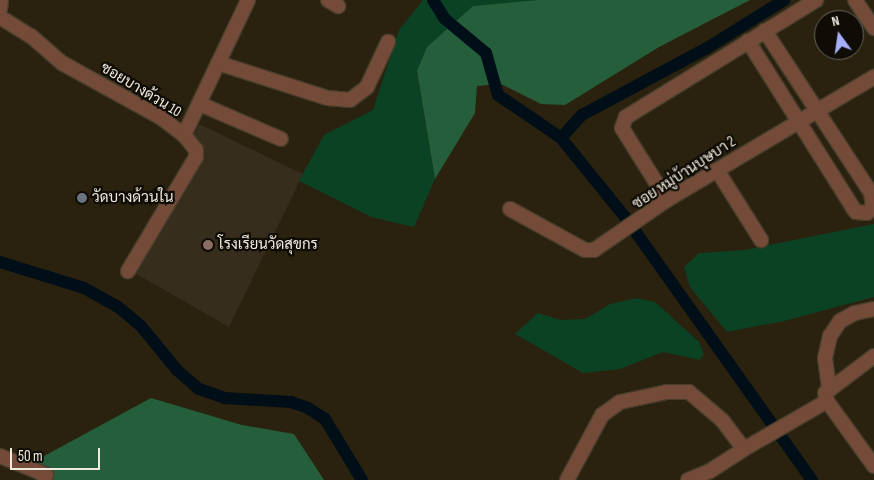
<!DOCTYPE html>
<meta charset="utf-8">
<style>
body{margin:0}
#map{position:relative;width:874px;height:480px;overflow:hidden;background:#2a220e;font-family:"Sofia Sans Condensed",Sarabun,sans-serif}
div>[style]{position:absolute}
.education>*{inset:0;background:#372d1d}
.green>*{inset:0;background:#0b4224}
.forest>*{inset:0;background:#245e3b}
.canal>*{height:12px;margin:-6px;padding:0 6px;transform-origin:6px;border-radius:6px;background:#000e18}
.roads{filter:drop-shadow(1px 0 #463e2b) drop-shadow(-1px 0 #463e2b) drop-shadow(0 1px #463e2b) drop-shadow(0 -1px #463e2b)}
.street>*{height:14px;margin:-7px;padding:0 7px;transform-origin:7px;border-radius:7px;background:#744a38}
.dots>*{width:14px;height:14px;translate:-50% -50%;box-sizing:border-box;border:2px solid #0f0c05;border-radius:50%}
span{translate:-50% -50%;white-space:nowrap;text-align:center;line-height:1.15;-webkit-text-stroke:4.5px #0f0c05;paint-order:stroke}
.street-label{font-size:15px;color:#efeade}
.poi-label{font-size:15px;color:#efeade}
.left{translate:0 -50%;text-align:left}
.north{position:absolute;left:814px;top:10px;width:50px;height:50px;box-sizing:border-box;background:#0f0c05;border:1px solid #69655c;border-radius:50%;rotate:346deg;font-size:14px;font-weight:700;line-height:20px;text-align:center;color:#efeade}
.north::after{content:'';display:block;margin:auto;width:18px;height:22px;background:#a8b0fc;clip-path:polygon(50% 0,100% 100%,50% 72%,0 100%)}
.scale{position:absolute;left:10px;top:448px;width:90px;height:22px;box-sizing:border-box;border:2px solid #efeade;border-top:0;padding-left:6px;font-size:15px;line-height:18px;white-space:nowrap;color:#efeade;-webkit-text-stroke:4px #0f0c05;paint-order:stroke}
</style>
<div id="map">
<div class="education">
<i style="clip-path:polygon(199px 124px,303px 174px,229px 327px,133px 272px,186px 178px,192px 139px)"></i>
</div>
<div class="green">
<i style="clip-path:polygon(423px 0,539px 0,417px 71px,435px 179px,414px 227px,371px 217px,299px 181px,324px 135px,373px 110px,399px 30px)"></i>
<i style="clip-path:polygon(874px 224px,874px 297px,784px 321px,727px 332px,690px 287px,684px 267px,699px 253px,745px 250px)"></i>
<i style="clip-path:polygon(636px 298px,655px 302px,699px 342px,704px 354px,700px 360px,663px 352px,620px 369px,583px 373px,515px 334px,538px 313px,560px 320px,585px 319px,610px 304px)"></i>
</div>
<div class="forest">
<i style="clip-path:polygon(539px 0,750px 0,659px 47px,565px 105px,541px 104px,501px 84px,477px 86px,475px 113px,435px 179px,417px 71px,427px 47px,473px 6px)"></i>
<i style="clip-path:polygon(151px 398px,242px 425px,294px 434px,324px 480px,44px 480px,20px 469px)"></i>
</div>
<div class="canal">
<i style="left:433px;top:0;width:22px;rotate:58deg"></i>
<i style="left:445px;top:19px;width:53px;rotate:39.7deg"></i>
<i style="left:486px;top:53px;width:44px;rotate:74.1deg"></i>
<i style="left:498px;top:95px;width:76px;rotate:34.3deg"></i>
<i style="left:561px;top:138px;width:102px;rotate:51deg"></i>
<i style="left:625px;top:217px;width:323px;rotate:54.6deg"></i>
<i style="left:561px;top:138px;width:31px;rotate:-48deg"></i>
<i style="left:582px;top:115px;width:142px;rotate:-28.2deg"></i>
<i style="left:707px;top:48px;width:91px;rotate:-31.9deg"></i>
<i style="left:0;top:262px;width:88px;rotate:17.2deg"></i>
<i style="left:84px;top:288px;width:38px;rotate:29deg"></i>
<i style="left:117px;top:306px;width:31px;rotate:40deg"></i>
<i style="left:141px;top:326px;width:57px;rotate:50.7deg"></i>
<i style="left:177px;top:370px;width:29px;rotate:41deg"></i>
<i style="left:199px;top:389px;width:28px;rotate:19deg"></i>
<i style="left:225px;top:398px;width:66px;rotate:3.5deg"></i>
<i style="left:291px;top:402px;width:18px;rotate:19deg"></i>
<i style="left:308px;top:408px;width:20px;rotate:33deg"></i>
<i style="left:325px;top:419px;width:71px;rotate:58.8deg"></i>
</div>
<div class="roads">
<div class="street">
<i style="left:328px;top:0;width:12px;rotate:31deg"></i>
<i style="left:855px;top:0;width:34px;rotate:56deg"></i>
<i style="left:0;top:9px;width:9px;rotate:-84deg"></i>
<i style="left:0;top:17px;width:36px;rotate:32deg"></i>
<i style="left:31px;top:36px;width:41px;rotate:41.1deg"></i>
<i style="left:62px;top:63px;width:112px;rotate:28.9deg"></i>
<i style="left:160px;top:117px;width:30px;rotate:37deg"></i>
<i style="left:184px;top:135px;width:19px;rotate:51deg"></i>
<i style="left:196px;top:150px;width:7px;rotate:90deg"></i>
<i style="left:196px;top:157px;width:133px;rotate:120.8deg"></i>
<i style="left:748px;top:41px;width:197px;rotate:57.8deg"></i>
<i style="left:853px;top:208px;width:5px;rotate:53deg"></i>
<i style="left:856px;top:212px;width:11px;rotate:5deg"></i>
<i style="left:867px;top:213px;width:8px;rotate:-45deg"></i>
<i style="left:873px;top:207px;width:14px;rotate:-98deg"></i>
<i style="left:871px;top:193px;width:194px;rotate:-123.2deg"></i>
<i style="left:218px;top:63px;width:115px;rotate:17.7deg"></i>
<i style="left:328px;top:98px;width:22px;rotate:5deg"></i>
<i style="left:350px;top:100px;width:21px;rotate:-37deg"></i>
<i style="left:367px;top:87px;width:50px;rotate:-65deg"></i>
<i style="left:200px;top:104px;width:88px;rotate:23.4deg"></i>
<i style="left:184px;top:135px;width:149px;rotate:-64.6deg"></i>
<i style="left:717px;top:170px;width:83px;rotate:57.8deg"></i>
<i style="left:667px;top:200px;width:85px;rotate:-122deg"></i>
<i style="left:622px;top:128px;width:12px;rotate:-70deg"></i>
<i style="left:626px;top:117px;width:223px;rotate:-31.6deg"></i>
<i style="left:510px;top:209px;width:85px;rotate:28.7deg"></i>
<i style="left:585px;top:250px;width:9px"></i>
<i style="left:594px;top:250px;width:88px;rotate:-34.4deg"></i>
<i style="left:667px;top:200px;width:241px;rotate:-30.7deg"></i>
<i style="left:874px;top:356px;width:61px;rotate:142.9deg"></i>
<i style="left:825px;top:393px;width:8px;rotate:76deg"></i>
<i style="left:827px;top:401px;width:80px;rotate:54.1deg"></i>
<i style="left:829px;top:387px;width:29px;rotate:-98deg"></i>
<i style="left:825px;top:358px;width:23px;rotate:-77deg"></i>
<i style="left:830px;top:336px;width:18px;rotate:-56deg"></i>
<i style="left:840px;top:321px;width:17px;rotate:-28deg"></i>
<i style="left:855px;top:313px;width:19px;rotate:-12deg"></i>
<i style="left:0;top:456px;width:50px;rotate:22.4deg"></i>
<i style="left:46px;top:475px;width:5px;rotate:112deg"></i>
<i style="left:567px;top:480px;width:74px;rotate:-61.7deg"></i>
<i style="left:602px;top:415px;width:22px;rotate:-36deg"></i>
<i style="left:620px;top:402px;width:48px;rotate:-12deg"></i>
<i style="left:667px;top:392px;width:22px"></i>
<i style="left:689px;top:392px;width:43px;rotate:40.3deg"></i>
<i style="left:722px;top:420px;width:36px;rotate:53deg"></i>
<i style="left:744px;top:449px;width:96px;rotate:-30deg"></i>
<i style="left:688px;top:480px;width:24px;rotate:-22deg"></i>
<i style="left:710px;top:471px;width:40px;rotate:-32.9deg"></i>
</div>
</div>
<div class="dots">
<i style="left:82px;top:198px;background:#6b7280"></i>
<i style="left:208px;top:245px;background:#8d6e63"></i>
</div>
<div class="street-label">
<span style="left:141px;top:90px;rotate:31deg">ซอยบางด้วน 10</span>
<span style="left:684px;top:173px;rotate:-33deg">ซอย หมู่บ้านบุษบา 2</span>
</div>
<div class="poi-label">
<span class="left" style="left:92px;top:198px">วัดบางด้วนใน</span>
<span class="left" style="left:218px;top:245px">โรงเรียนวัดสุขกร</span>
</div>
<div class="north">N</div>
<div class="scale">50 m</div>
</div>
